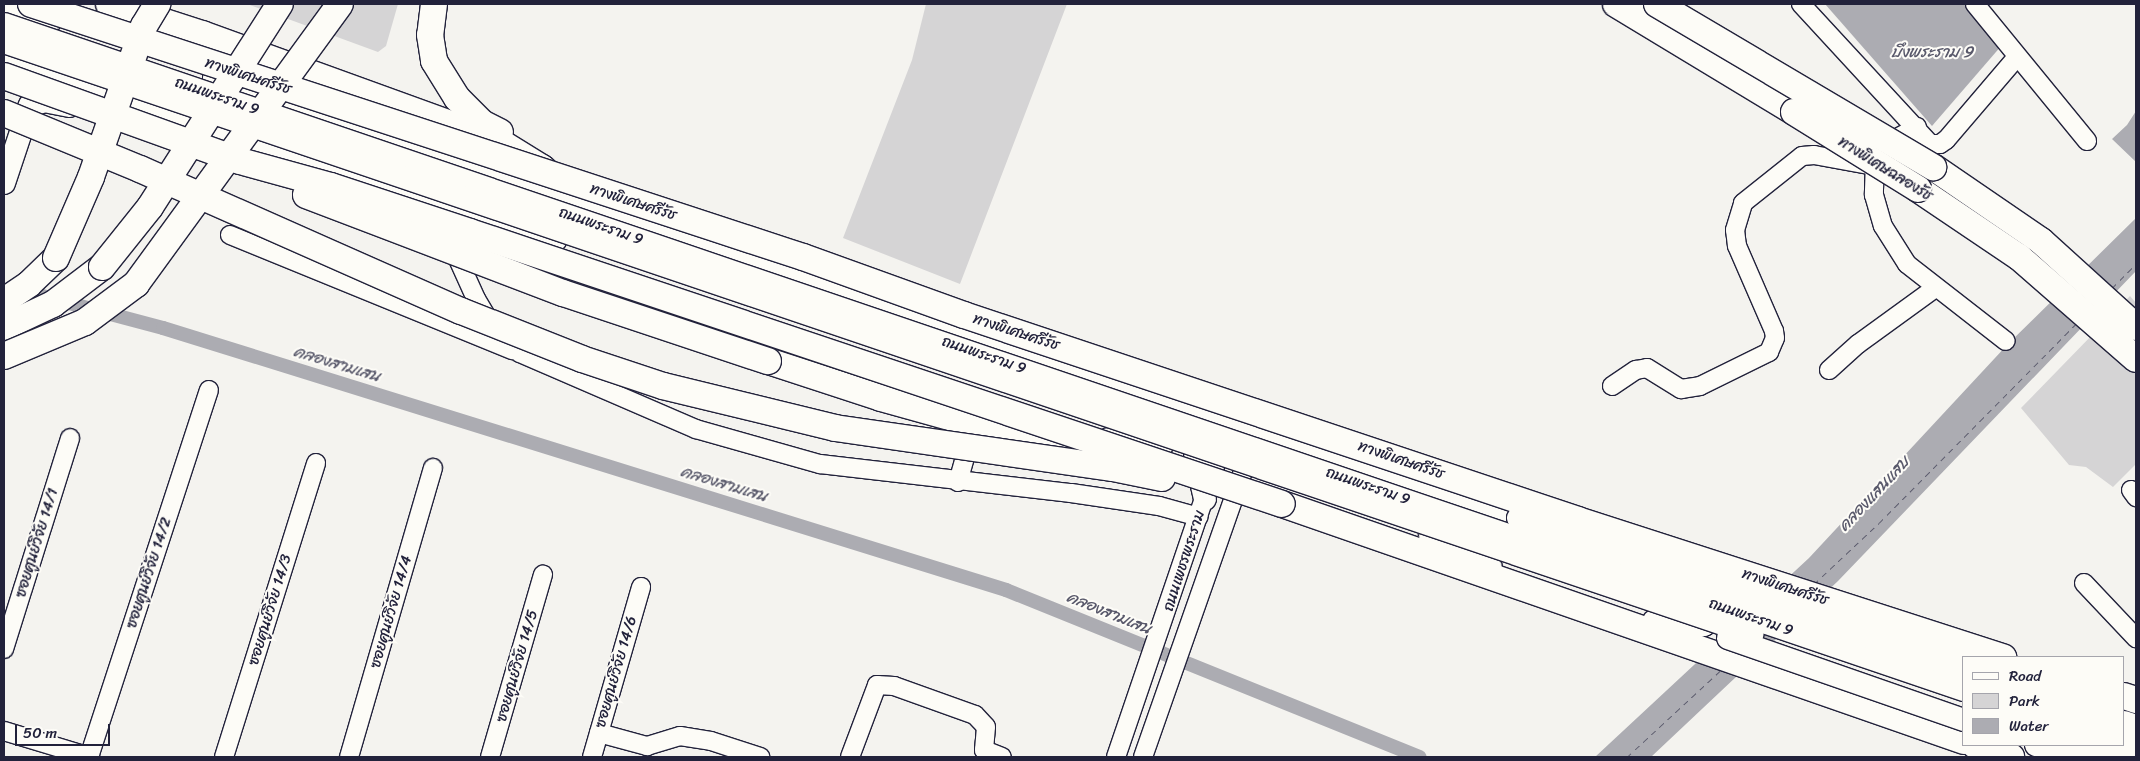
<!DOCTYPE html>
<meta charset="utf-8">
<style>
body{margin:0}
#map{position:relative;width:2140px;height:761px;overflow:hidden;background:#f4f3ef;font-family:Sriracha,"Playpen Sans Thai",sans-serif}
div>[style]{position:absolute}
.green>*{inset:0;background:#d5d4d5}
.water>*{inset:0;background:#acacb2}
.canal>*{height:14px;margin:-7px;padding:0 7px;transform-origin:7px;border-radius:7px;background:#acacb2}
.ferry>*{height:1px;margin-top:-0.5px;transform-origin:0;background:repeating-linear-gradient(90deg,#59596b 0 6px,transparent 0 11px)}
.roads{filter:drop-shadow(1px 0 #22223b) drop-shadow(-1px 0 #22223b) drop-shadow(0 1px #22223b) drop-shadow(0 -1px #22223b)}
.minor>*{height:18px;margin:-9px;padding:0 9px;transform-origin:9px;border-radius:9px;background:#fdfcf7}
.major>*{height:22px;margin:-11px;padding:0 11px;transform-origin:11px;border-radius:11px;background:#fdfcf7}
.highway>*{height:26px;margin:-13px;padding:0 13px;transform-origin:13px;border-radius:13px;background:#fdfcf7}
.bridges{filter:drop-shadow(1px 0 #22223b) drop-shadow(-1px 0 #22223b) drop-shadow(0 1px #22223b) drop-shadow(0 -1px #22223b)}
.major-bridge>*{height:22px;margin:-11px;padding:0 11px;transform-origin:11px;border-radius:11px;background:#fdfcf7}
.highway-bridge>*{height:26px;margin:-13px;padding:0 13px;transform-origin:13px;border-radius:13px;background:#fdfcf7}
span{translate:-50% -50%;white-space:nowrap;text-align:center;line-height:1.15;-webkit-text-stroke:4px #fdfcf7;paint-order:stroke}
.street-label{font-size:15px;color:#22223b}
.water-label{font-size:16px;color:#59596b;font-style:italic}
.frame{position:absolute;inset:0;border:5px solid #22223b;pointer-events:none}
.legend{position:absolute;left:1962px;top:656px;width:162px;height:90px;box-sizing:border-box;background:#fdfcf7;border:1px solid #a5a5ac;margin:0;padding:6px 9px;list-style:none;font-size:15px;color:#22223b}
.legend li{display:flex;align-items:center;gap:10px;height:25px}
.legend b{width:25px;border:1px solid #a5a5ac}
.scale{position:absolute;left:15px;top:724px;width:95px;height:22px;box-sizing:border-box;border:2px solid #22223b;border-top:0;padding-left:6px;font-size:15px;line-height:18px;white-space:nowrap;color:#22223b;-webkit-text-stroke:4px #fdfcf7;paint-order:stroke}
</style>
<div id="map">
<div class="green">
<i style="clip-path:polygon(247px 4px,398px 4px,386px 46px,378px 52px)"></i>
<i style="clip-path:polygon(926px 4px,1067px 4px,960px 284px,843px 238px,912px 60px)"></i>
<i style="clip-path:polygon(2130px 296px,2136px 303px,2136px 464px,2113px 487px,2086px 467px,2069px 465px,2021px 408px)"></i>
</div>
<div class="water">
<i style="clip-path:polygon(1825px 4px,1969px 4px,2002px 45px,1932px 126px)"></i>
<i style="clip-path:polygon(2136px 111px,2136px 162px,2112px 139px,2127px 125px)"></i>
<i style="clip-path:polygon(2136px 218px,2136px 271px,1838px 581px,1651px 757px,1595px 757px,1809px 558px,2008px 344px)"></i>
</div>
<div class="canal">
<i style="left:20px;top:290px;width:148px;rotate:14.9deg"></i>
<i style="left:163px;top:328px;width:883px;rotate:17.26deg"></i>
<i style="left:1006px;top:590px;width:446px;rotate:22deg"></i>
</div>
<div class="ferry">
<i style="left:2112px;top:288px;width:34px;rotate:-45deg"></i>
<i style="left:1814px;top:584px;width:89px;rotate:-43.2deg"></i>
<i style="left:1879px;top:523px;width:280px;rotate:-45.3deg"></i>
<i style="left:1627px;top:757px;width:128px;rotate:-42.8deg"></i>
</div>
<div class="roads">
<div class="minor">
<i style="left:1801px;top:4px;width:190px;rotate:47.3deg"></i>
<i style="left:1930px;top:144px;width:10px"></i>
<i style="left:1940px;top:144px;width:7px;rotate:-34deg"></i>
<i style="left:1946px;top:140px;width:109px;rotate:-49.5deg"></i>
<i style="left:1975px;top:4px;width:177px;rotate:50.7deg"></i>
<i style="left:1917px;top:127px;width:35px;rotate:151deg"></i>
<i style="left:1886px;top:144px;width:20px;rotate:123deg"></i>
<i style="left:1875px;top:161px;width:34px;rotate:92deg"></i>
<i style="left:1874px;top:195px;width:32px;rotate:74deg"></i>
<i style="left:1883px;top:226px;width:45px;rotate:57.7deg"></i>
<i style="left:1907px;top:264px;width:125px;rotate:37.9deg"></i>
<i style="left:230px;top:235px;width:305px;rotate:22.2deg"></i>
<i style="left:453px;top:248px;width:56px;rotate:65.7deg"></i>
<i style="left:476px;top:299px;width:33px;rotate:59deg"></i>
<i style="left:493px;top:327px;width:37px;rotate:44deg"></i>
<i style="left:520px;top:353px;width:192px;rotate:23.4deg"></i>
<i style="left:696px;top:429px;width:129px;rotate:15.8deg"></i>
<i style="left:820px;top:464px;width:253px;rotate:6.6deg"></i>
<i style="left:1071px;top:493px;width:89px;rotate:8.4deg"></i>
<i style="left:1159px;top:506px;width:41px;rotate:15.4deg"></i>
<i style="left:1829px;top:370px;width:39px;rotate:-42deg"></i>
<i style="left:1858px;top:344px;width:95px;rotate:-36deg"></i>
<i style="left:1612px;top:386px;width:29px;rotate:-34deg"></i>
<i style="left:1636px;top:370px;width:11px;rotate:-10deg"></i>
<i style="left:1647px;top:368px;width:40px;rotate:32deg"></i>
<i style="left:1681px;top:389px;width:19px;rotate:-9deg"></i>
<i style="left:1700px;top:386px;width:77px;rotate:-26.2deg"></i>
<i style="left:1769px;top:352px;width:15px;rotate:-67deg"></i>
<i style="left:1775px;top:338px;width:7px;rotate:-98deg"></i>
<i style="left:1774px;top:331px;width:93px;rotate:-113.5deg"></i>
<i style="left:1737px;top:246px;width:16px;rotate:-97deg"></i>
<i style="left:1735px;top:230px;width:28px;rotate:-73deg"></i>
<i style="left:1743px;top:203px;width:75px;rotate:-38.5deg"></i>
<i style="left:1802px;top:156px;width:12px;rotate:-5deg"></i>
<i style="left:1814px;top:155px;width:61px;rotate:10.4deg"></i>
<i style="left:958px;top:482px;width:48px;rotate:-74.2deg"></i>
<i style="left:2131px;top:490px;width:9px;rotate:54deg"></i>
<i style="left:2084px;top:583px;width:76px;rotate:46.6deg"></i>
<i style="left:4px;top:649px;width:221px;rotate:-72.6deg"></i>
<i style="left:4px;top:731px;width:90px;rotate:16.8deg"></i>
<i style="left:599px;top:733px;width:50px;rotate:15.2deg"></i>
<i style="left:647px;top:746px;width:34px;rotate:-17deg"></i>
<i style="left:680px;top:736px;width:31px;rotate:9deg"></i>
<i style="left:711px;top:741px;width:52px;rotate:18.1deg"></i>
<i style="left:89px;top:757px;width:386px;rotate:-71.9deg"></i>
<i style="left:224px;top:757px;width:308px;rotate:-72.6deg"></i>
<i style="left:349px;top:757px;width:301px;rotate:-73.8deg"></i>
<i style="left:490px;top:757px;width:190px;rotate:-73.8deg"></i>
<i style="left:592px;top:757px;width:177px;rotate:-73.9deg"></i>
<i style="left:850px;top:757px;width:77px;rotate:-69.4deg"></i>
<i style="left:877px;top:685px;width:17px;rotate:3deg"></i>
<i style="left:894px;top:686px;width:86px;rotate:19.7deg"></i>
<i style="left:975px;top:715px;width:16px;rotate:47deg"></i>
<i style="left:986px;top:727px;width:23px;rotate:95deg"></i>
<i style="left:984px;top:750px;width:19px;rotate:21deg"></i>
<i style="left:1116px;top:757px;width:333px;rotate:-71.2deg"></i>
<i style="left:1143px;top:757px;width:324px;rotate:-70.7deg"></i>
</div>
<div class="major">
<i style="left:4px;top:6px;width:48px;rotate:19.6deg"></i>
<i style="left:4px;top:57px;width:581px;rotate:18.37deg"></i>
<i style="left:214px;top:78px;width:1376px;rotate:18.65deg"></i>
<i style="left:29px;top:107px;width:16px;rotate:-22deg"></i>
<i style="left:44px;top:101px;width:26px;rotate:11deg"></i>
<i style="left:4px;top:183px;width:82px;rotate:-71.6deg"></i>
<i style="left:1195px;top:456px;width:44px;rotate:76.9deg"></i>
<i style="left:1430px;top:536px;width:68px;rotate:26.9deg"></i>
<i style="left:1654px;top:621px;width:28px;rotate:19deg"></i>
<i style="left:1680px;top:630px;width:25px;rotate:-12deg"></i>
<i style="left:1704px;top:625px;width:20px;rotate:-57deg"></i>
<i style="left:2124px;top:722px;width:13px;rotate:18deg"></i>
<i style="left:2124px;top:743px;width:13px;rotate:18deg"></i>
<i style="left:2036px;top:745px;width:38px;rotate:18deg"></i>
<i style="left:2082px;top:745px;width:39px;rotate:18deg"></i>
</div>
<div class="highway">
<i style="left:109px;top:4px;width:98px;rotate:17.9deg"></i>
<i style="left:202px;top:34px;width:317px;rotate:19.9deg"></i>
<i style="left:500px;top:142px;width:49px;rotate:31.8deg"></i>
<i style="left:542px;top:168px;width:43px;rotate:42.2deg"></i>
<i style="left:434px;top:4px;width:31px;rotate:97deg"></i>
<i style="left:430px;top:35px;width:26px;rotate:81deg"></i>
<i style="left:434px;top:61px;width:44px;rotate:58.1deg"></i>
<i style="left:457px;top:98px;width:35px;rotate:45deg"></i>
<i style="left:482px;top:123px;width:20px;rotate:27deg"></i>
<i style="left:1616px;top:4px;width:208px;rotate:31.2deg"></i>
<i style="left:1933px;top:167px;width:131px;rotate:34.4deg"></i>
<i style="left:2041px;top:241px;width:128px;rotate:42.2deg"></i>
<i style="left:1918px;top:189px;width:122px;rotate:34deg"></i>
<i style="left:2019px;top:257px;width:155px;rotate:41.1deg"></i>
<i style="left:4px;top:301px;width:30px;rotate:-34deg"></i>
<i style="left:29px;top:284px;width:37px;rotate:-44deg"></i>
<i style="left:4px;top:327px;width:54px;rotate:-25.1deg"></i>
<i style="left:53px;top:304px;width:61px;rotate:-37.1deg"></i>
<i style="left:768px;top:361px;width:119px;rotate:18.1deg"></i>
<i style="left:881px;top:398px;width:97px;rotate:15.6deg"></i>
<i style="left:974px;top:424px;width:94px;rotate:8.6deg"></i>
<i style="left:1109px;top:441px;width:51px;rotate:4.5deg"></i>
<i style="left:1282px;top:504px;width:722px;rotate:19.16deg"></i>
<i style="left:2124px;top:696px;width:13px;rotate:18deg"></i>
<i style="left:1975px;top:745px;width:38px;rotate:18deg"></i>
</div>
</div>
<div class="bridges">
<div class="major-bridge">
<i style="left:4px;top:24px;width:2070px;rotate:18.77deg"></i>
<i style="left:4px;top:42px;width:1846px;rotate:18.71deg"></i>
<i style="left:1518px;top:518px;width:471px;rotate:18.7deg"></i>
<i style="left:1728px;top:638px;width:250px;rotate:19.2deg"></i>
</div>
<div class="highway-bridge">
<i style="left:31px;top:4px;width:812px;rotate:18.15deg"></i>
<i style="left:803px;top:257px;width:171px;rotate:19.8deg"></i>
<i style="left:964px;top:315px;width:647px;rotate:18.46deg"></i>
<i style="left:1578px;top:520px;width:447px;rotate:17.9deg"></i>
<i style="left:1657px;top:4px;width:321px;rotate:30.6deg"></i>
<i style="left:4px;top:76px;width:251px;rotate:19.8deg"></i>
<i style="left:240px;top:161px;width:94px;rotate:15.4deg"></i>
<i style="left:331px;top:186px;width:146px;rotate:18.3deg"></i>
<i style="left:470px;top:232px;width:856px;rotate:18.52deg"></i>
<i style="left:1794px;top:112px;width:146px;rotate:31.8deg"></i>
<i style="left:4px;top:113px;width:147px;rotate:22.4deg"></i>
<i style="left:140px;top:169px;width:351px;rotate:23.9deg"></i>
<i style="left:461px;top:311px;width:130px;rotate:21.6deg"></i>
<i style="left:582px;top:359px;width:85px;rotate:18.4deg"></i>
<i style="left:663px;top:386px;width:177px;rotate:13.7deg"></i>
<i style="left:835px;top:428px;width:281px;rotate:8.2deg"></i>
<i style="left:1113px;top:468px;width:50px;rotate:11.5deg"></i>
<i style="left:306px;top:195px;width:275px;rotate:20.9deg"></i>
<i style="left:563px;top:293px;width:216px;rotate:18.4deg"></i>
<i style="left:56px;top:258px;width:88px;rotate:-66.6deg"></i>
<i style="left:91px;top:177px;width:160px;rotate:-70.7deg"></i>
<i style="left:144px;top:26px;width:26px;rotate:-59deg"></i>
<i style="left:102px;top:267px;width:77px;rotate:-51.3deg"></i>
<i style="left:150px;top:207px;width:241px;rotate:-57.4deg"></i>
<i style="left:4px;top:356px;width:88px;rotate:-22.8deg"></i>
<i style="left:85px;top:322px;width:64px;rotate:-36.7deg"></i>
<i style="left:136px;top:284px;width:346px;rotate:-53.9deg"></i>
</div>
</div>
<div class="street-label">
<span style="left:248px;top:76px;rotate:18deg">ทางพิเศษศรีรัช</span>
<span style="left:217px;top:96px;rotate:19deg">ถนนพระราม 9</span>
<span style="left:1885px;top:169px;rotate:32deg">ทางพิเศษฉลองรัช</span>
<span style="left:633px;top:202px;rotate:18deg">ทางพิเศษศรีรัช</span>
<span style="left:601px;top:226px;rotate:19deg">ถนนพระราม 9</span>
<span style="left:1016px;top:332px;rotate:18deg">ทางพิเศษศรีรัช</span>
<span style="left:984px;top:355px;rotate:19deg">ถนนพระราม 9</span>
<span style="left:1401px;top:460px;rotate:19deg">ทางพิเศษศรีรัช</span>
<span style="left:1368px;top:486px;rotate:19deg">ถนนพระราม 9</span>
<span style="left:37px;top:543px;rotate:-73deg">ซอยศูนย์วิจัย 14/1</span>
<span style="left:1184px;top:561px;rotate:-72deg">ถนนเพชรพระราม</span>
<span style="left:149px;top:573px;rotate:-72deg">ซอยศูนย์วิจัย 14/2</span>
<span style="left:1785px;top:587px;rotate:18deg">ทางพิเศษศรีรัช</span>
<span style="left:270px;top:610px;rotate:-73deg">ซอยศูนย์วิจัย 14/3</span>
<span style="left:391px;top:612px;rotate:-74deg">ซอยศูนย์วิจัย 14/4</span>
<span style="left:1751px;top:617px;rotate:19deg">ถนนพระราม 9</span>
<span style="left:517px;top:666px;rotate:-74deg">ซอยศูนย์วิจัย 14/5</span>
<span style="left:616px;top:672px;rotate:-74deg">ซอยศูนย์วิจัย 14/6</span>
</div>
<div class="water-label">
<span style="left:1932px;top:52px">บึงพระราม 9</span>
<span style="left:337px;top:364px;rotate:17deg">คลองสามเสน</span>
<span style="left:724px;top:484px;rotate:17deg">คลองสามเสน</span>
<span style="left:1874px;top:494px;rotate:-47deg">คลองแสนแสบ</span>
<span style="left:1109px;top:613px;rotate:22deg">คลองสามเสน</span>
</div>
<div class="frame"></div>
<ul class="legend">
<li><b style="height:6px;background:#fdfcf7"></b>Road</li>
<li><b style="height:14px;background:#d5d4d5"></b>Park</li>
<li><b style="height:14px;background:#acacb2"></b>Water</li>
</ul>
<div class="scale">50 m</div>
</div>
